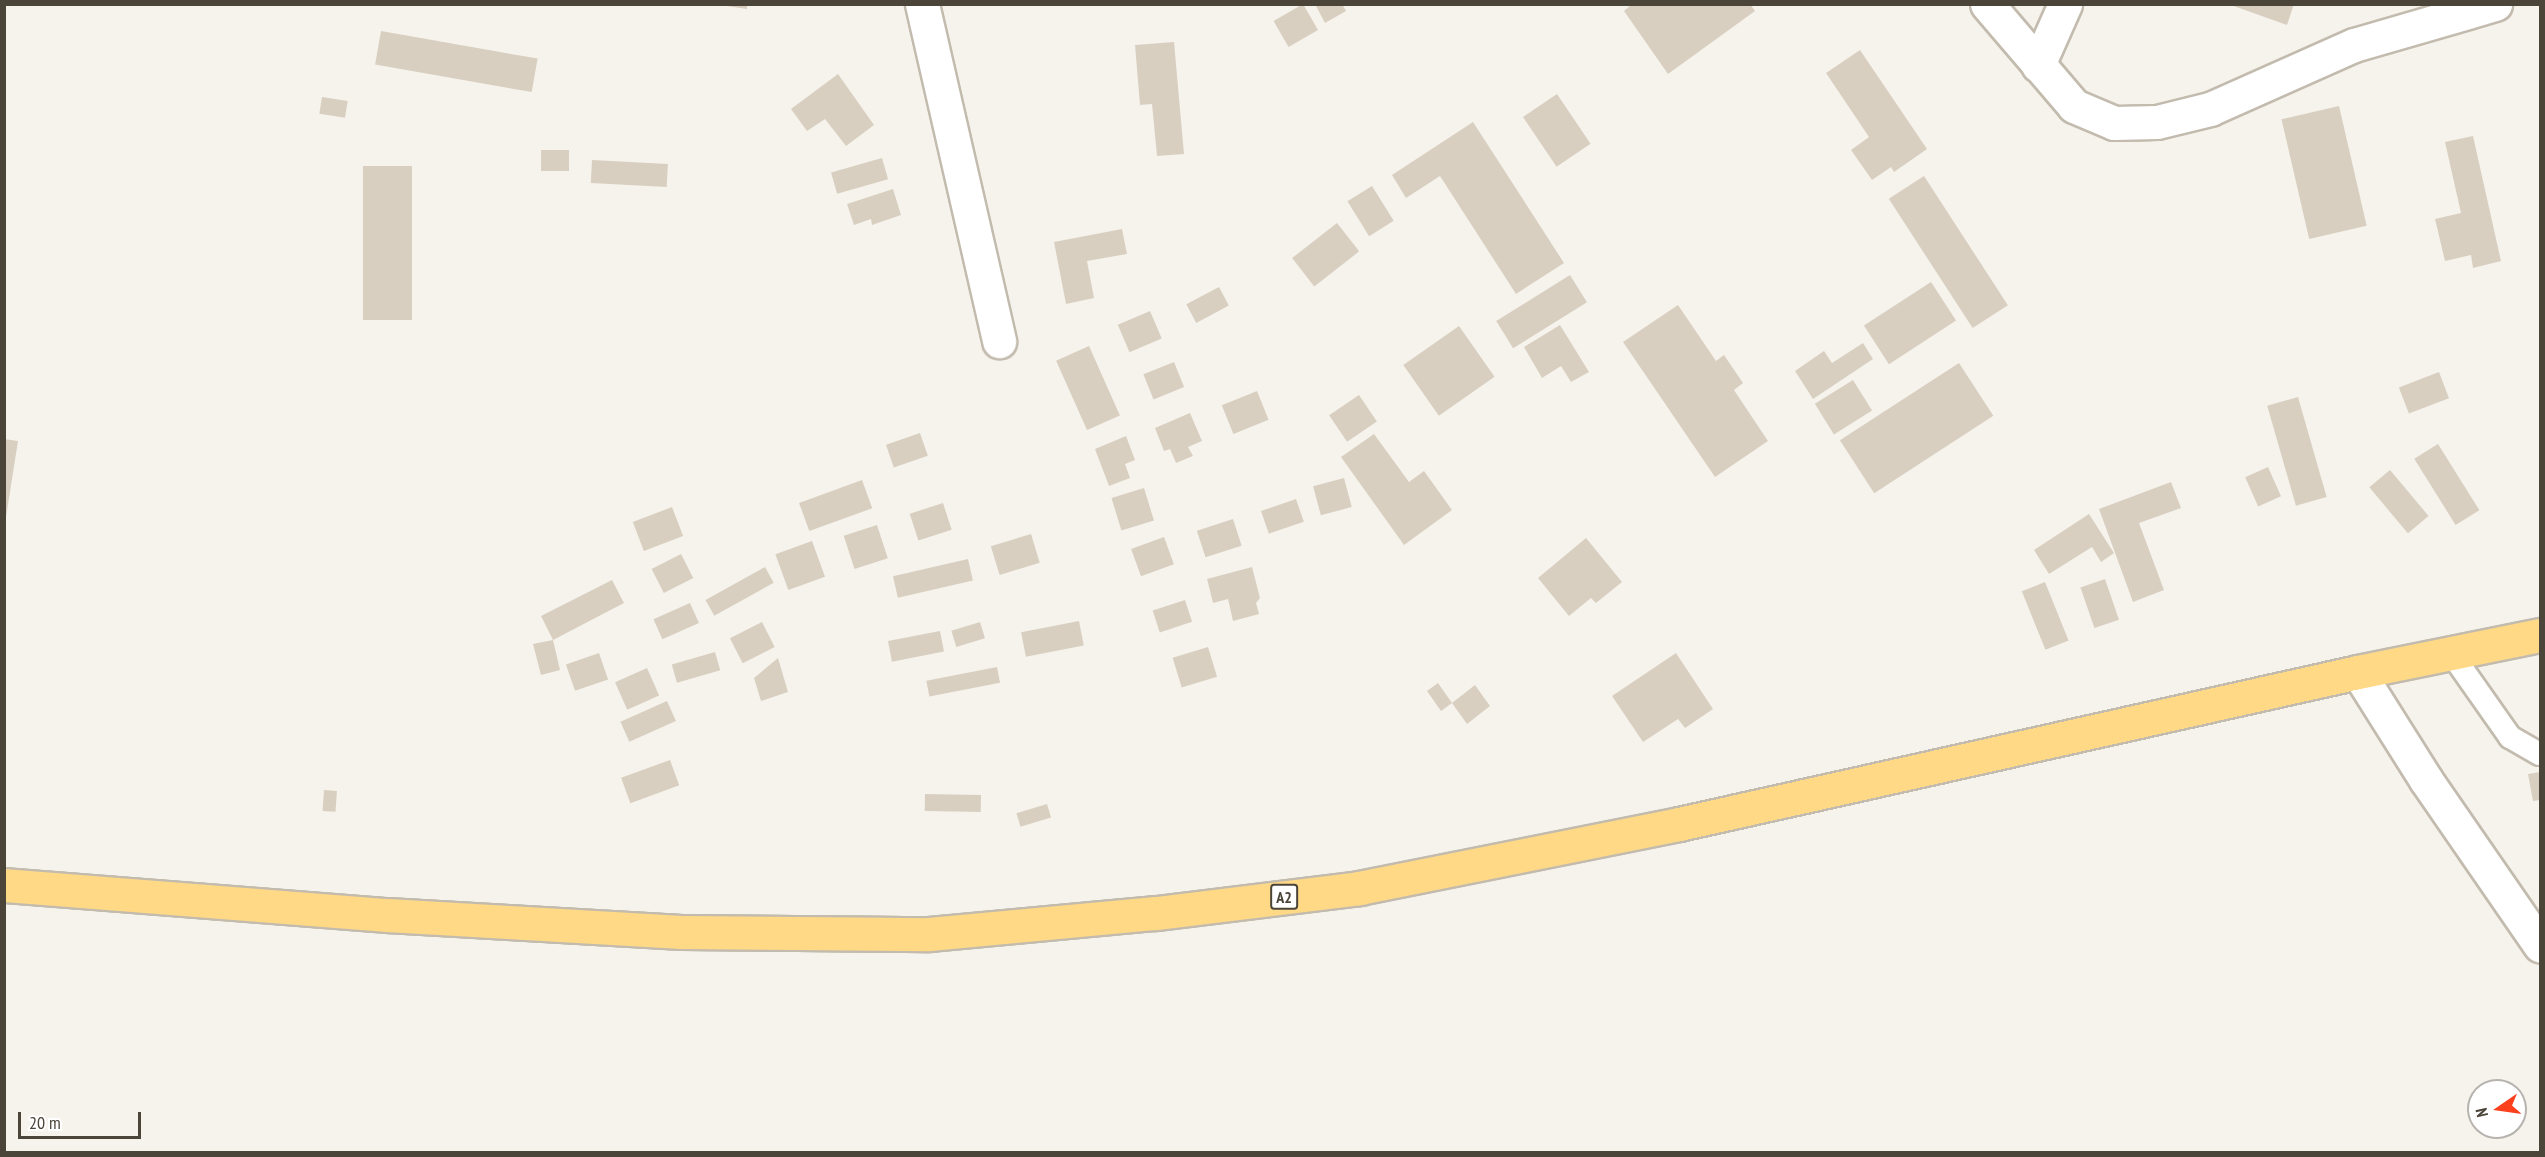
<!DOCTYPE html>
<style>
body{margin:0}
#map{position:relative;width:2545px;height:1157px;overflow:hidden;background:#f6f3ec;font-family:"PT Sans Narrow",sans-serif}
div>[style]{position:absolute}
.building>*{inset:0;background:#d8cfc1;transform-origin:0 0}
.roads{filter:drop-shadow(2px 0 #c2bbae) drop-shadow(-2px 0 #c2bbae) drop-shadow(0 2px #c2bbae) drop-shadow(0 -2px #c2bbae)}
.service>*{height:22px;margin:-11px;padding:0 11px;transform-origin:11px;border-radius:11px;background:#fff}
.minor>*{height:33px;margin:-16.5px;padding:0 16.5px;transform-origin:16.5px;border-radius:16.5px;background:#fff}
.tertiary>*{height:33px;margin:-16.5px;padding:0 16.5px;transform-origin:16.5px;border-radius:16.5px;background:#fff}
.trunk>*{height:33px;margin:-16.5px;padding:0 16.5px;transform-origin:16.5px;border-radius:16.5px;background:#ffd985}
span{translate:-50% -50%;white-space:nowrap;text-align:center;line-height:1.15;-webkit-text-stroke:4.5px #fff;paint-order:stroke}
.shield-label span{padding:2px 4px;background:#fff;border:2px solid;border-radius:4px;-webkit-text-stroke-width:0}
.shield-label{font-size:16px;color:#4b4439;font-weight:700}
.frame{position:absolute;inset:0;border:6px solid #4b4439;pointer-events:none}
.north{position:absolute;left:2467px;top:1079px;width:60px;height:60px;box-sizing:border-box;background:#fff;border:2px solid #b7b4b0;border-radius:50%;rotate:257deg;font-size:16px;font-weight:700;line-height:24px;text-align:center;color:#4b4439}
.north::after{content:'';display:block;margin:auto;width:21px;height:27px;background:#fc3f1d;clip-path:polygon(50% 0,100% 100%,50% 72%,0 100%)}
.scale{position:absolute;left:18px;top:1112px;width:123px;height:27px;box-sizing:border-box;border:3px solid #4b4439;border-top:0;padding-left:8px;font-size:18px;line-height:21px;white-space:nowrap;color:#4b4439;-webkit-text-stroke:4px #fff;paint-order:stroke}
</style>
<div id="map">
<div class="building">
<i style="left:1303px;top:4px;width:30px;height:34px;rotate:60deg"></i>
<i style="clip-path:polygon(1315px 4px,1342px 4px,1346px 11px,1325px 23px)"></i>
<i style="clip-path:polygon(1632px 4px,1750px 4px,1755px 11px,1668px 74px,1624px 11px)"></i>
<i style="clip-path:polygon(2228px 4px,2294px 4px,2287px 25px)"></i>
<i style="clip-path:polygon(720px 5px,747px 5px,747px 9px)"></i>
<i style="left:381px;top:31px;width:159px;height:34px;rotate:10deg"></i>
<i style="clip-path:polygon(1174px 42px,1184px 154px,1157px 156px,1152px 104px,1140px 105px,1135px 45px)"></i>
<i style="clip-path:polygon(1860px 50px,1927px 149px,1894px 172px,1891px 167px,1872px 180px,1851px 150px,1869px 137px,1826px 73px)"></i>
<i style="clip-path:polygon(838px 74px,874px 125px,846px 146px,825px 119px,807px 131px,791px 109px)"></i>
<i style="left:1557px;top:94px;width:60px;height:41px;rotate:56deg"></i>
<i style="left:322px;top:97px;width:26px;height:17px;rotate:9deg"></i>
<i style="left:2339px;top:106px;width:123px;height:59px;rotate:77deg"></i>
<i style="clip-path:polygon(1473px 122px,1564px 263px,1516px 294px,1440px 176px,1406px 198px,1392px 175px)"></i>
<i style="clip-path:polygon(2473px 136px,2501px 261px,2473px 268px,2471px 255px,2445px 261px,2435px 219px,2461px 213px,2445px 142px)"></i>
<i style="left:541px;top:150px;width:28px;height:21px"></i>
<i style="left:882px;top:158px;width:22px;height:53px;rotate:74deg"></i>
<i style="left:592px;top:160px;width:76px;height:23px;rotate:3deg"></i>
<i style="left:363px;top:166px;width:49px;height:154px"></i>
<i style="left:1924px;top:176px;width:154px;height:42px;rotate:57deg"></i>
<i style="left:1372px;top:186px;width:41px;height:29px;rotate:58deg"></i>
<i style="clip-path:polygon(893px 189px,901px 215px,872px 225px,871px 219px,854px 225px,847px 204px)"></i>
<i style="left:1337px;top:223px;width:36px;height:57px;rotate:52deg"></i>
<i style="clip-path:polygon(1122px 229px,1127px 254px,1087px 261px,1094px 298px,1066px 304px,1054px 242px)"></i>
<i style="left:1570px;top:275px;width:32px;height:87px;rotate:58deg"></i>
<i style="left:1931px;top:282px;width:46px;height:80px;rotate:57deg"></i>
<i style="left:1219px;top:287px;width:21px;height:37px;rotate:62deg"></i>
<i style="clip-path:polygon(1678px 305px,1716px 361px,1724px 355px,1743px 383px,1734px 390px,1768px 441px,1715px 477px,1623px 342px)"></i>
<i style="left:1150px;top:311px;width:30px;height:35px;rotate:67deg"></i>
<i style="clip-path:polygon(1560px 325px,1589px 372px,1571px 382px,1561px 366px,1542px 378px,1524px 347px)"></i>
<i style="left:1459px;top:326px;width:62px;height:68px;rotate:55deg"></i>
<i style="clip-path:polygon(1863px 343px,1873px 359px,1813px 399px,1795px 371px,1824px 351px,1832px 363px)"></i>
<i style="left:1089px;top:346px;width:76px;height:36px;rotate:66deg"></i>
<i style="left:1174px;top:362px;width:27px;height:33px;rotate:68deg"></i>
<i style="left:1959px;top:363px;width:63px;height:142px;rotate:57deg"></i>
<i style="left:2439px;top:372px;width:28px;height:43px;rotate:69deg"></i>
<i style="left:1853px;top:380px;width:36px;height:45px;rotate:58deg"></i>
<i style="left:1257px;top:391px;width:31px;height:38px;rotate:68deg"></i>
<i style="left:1359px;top:395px;width:32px;height:36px;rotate:56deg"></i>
<i style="left:2298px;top:397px;width:104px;height:32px;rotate:74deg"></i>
<i style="clip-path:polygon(1190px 413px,1202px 441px,1188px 447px,1193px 456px,1176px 463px,1170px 449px,1164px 451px,1155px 428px)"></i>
<i style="left:920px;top:433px;width:24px;height:36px;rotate:71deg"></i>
<i style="clip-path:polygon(1374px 434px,1409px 482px,1424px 471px,1452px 510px,1404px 545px,1341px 457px)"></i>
<i style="clip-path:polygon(1126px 436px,1135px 460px,1125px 464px,1130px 478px,1109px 486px,1095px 449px)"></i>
<i style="clip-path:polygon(4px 439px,18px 441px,6px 517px,4px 517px)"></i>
<i style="left:2438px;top:444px;width:78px;height:28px;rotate:58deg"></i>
<i style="left:2268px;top:467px;width:32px;height:25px;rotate:66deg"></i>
<i style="left:2390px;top:470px;width:60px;height:27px;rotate:50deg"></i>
<i style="left:1344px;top:478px;width:30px;height:32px;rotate:75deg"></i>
<i style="left:862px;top:480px;width:30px;height:67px;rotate:70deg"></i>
<i style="clip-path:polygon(2171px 482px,2181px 508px,2139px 523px,2164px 590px,2133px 602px,2099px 509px)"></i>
<i style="left:1144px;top:488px;width:34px;height:34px;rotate:73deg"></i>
<i style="left:1296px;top:499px;width:24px;height:37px;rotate:71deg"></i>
<i style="left:943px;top:503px;width:28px;height:35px;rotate:72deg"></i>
<i style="left:672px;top:507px;width:31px;height:42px;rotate:69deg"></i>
<i style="clip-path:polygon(2089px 514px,2114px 553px,2101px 562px,2092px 547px,2049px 574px,2034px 550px)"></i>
<i style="left:1233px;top:519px;width:28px;height:38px;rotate:72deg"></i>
<i style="left:877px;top:525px;width:35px;height:35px;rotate:72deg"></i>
<i style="left:1031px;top:534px;width:30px;height:42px;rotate:73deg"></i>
<i style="left:1164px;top:537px;width:29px;height:35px;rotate:70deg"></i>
<i style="clip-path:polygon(1586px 538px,1622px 582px,1596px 603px,1591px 598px,1569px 616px,1538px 578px)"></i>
<i style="left:812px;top:541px;width:38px;height:39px;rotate:70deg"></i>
<i style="left:681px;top:554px;width:27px;height:33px;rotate:63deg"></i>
<i style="left:968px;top:559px;width:22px;height:77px;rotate:77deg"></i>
<i style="left:765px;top:567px;width:18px;height:68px;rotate:61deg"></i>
<i style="clip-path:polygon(1252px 567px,1260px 598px,1256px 603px,1259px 614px,1233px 621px,1228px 599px,1213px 603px,1207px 579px)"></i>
<i style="left:2105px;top:579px;width:43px;height:26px;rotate:71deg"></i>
<i style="clip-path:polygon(612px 580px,624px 603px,553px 640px,560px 670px,541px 675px,533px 644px,553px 640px,541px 616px)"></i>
<i style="left:2045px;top:582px;width:63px;height:25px;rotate:68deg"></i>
<i style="left:1185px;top:600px;width:23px;height:34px;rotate:72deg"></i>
<i style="left:690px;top:603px;width:22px;height:40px;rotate:66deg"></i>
<i style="left:1079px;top:621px;width:25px;height:59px;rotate:79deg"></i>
<i style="left:762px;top:622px;width:28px;height:36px;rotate:63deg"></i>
<i style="left:980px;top:622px;width:17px;height:30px;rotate:73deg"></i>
<i style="left:940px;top:631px;width:21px;height:53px;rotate:79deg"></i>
<i style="left:1208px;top:647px;width:31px;height:37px;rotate:73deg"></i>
<i style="left:715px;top:652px;width:19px;height:45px;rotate:74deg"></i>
<i style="left:599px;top:653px;width:28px;height:35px;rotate:71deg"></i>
<i style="clip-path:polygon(1676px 653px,1713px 709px,1685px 728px,1678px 719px,1643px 742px,1612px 696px)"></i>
<i style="clip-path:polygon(778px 658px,788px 692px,761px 701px,754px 678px)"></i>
<i style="left:997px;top:667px;width:16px;height:72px;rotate:79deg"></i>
<i style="left:647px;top:668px;width:30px;height:35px;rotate:66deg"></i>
<i style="clip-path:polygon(1438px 683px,1452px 703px,1475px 685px,1490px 706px,1467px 724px,1452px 703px,1441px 711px,1427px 691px)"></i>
<i style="left:667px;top:701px;width:22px;height:51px;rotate:66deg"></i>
<i style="left:670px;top:760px;width:27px;height:52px;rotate:70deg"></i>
<i style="clip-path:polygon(2540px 772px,2540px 800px,2533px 801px,2528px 774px)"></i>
<i style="left:324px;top:790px;width:13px;height:21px;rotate:4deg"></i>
<i style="left:925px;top:794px;width:56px;height:17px;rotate:1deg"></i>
<i style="left:1047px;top:804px;width:14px;height:32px;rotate:73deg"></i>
</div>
<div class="roads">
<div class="service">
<i style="left:2451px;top:653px;width:103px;rotate:54.9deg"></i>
<i style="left:2510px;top:737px;width:34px;rotate:30deg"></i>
</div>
<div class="minor">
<i style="left:922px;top:4px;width:346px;rotate:77.1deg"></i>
<i style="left:1987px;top:4px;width:134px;rotate:49.5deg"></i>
<i style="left:2074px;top:106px;width:43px;rotate:23deg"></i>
<i style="left:2114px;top:123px;width:43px;rotate:-1.3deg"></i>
<i style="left:2157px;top:122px;width:55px;rotate:-13.8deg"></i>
<i style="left:2210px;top:109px;width:158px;rotate:-24deg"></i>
<i style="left:2354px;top:45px;width:147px;rotate:-16.2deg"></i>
<i style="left:2038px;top:65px;width:67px;rotate:-66.1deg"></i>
</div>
<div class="tertiary">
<i style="left:2358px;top:672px;width:128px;rotate:57.8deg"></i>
<i style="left:2426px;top:780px;width:201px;rotate:55.4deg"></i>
</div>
<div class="trunk">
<i style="left:4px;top:885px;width:384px;rotate:4.5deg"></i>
<i style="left:387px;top:915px;width:295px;rotate:3.3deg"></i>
<i style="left:682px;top:932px;width:247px;rotate:0.5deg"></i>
<i style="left:929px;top:934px;width:228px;rotate:-5.3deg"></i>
<i style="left:1156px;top:913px;width:205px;rotate:-7deg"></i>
<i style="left:1359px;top:888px;width:326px;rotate:-11.3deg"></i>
<i style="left:1679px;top:824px;width:696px;rotate:-12.62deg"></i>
<i style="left:2358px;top:672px;width:186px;rotate:-11.5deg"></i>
</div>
</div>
<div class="shield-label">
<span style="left:1284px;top:897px">A2</span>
</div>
<div class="frame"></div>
<div class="north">N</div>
<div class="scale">20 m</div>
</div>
